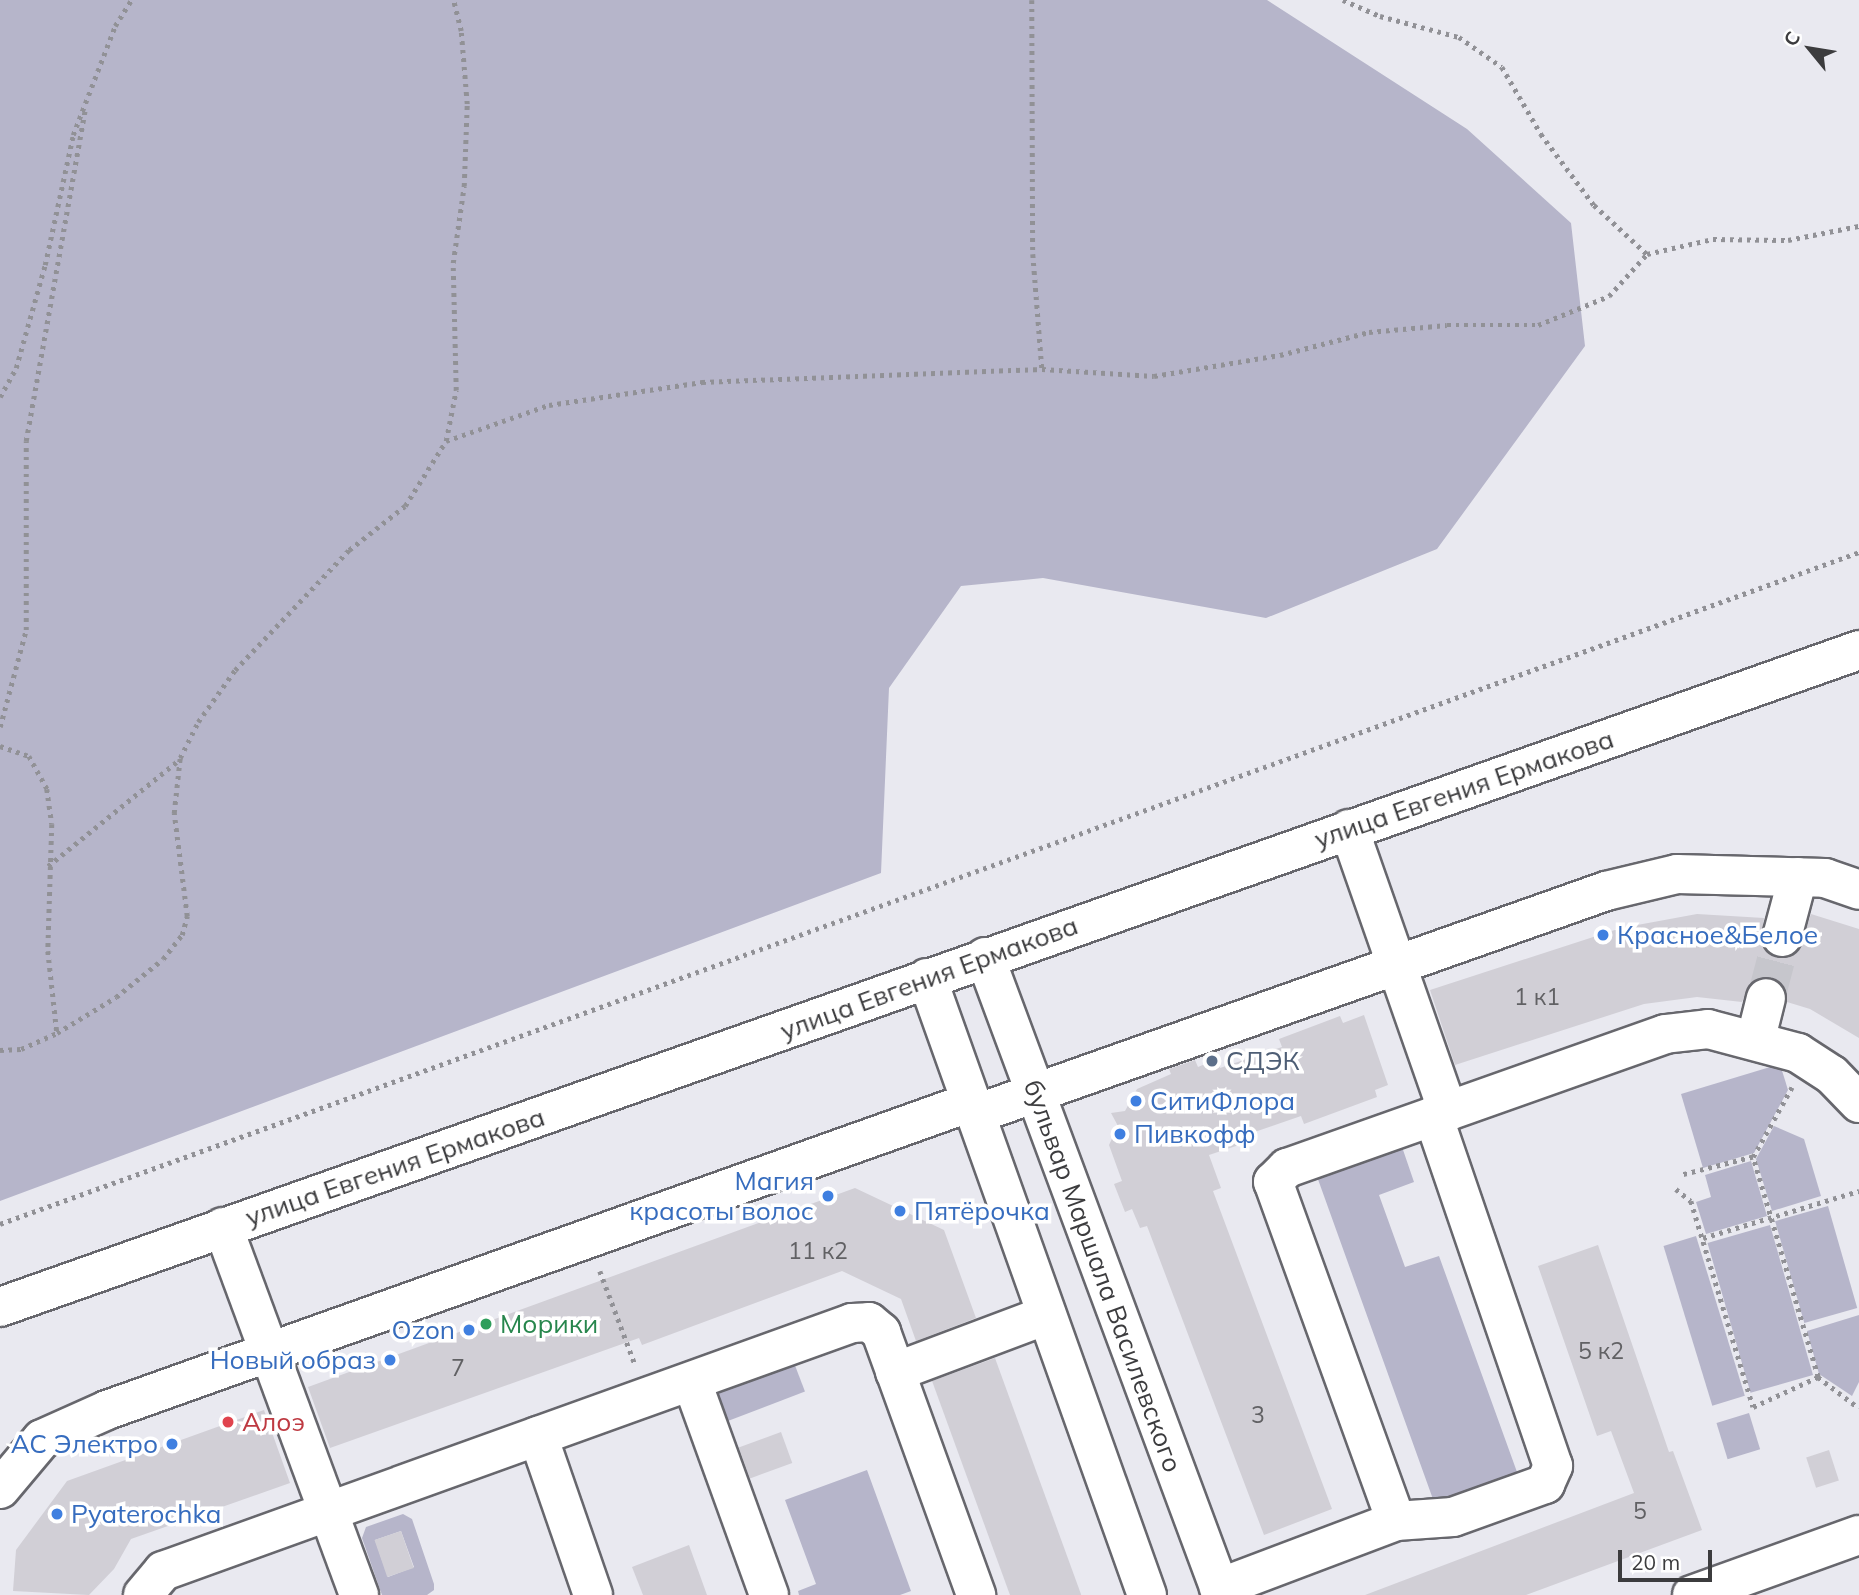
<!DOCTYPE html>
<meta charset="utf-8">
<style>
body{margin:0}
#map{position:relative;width:1859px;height:1595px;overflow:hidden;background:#e9e9f0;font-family:Mulish,sans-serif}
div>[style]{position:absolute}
.green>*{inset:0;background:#b6b5ca;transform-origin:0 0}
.building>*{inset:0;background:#d1cfd6;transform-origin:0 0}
.minor-tunnel>*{height:38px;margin-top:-19px;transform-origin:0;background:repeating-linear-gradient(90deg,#c6c6cc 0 38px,transparent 0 57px)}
.path>*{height:4.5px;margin-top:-2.25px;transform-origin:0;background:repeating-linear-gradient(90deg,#919196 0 3.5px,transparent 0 8.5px)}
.roads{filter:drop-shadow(2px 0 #67676d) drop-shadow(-2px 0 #67676d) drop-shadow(0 2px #67676d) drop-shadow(0 -2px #67676d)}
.minor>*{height:38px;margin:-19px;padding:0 19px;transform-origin:19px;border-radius:19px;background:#fff}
.major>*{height:38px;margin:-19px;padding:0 19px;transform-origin:19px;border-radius:19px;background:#fff}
.dots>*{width:19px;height:19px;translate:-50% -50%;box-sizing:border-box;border:4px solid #fff;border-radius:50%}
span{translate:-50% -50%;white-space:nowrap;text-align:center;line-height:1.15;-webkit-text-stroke:7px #fff;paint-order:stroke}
.number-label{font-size:23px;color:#616164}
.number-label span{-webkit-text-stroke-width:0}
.street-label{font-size:26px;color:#3c3c3e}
.shop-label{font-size:26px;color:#366cbe}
.left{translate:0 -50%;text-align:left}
.right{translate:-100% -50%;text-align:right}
.service-label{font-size:26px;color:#4e5e75}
.leisure-label{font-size:26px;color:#27864d}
.health-label{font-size:26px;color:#be3a42}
.north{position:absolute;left:1775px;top:14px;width:70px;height:70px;-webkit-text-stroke:5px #fff;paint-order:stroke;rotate:300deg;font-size:19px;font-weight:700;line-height:28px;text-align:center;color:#3c3c3e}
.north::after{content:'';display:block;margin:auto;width:24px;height:32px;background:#3c3c3e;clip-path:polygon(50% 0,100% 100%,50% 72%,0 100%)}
.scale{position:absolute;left:1618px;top:1550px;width:94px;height:32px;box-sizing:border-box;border:4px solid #3c3c3e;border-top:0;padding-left:9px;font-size:21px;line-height:24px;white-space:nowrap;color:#3c3c3e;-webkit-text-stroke:5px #fff;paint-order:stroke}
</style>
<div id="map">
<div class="green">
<i style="clip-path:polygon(0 0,1267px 0,1467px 129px,1571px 223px,1585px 346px,1437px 549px,1266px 618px,1043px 578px,961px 586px,889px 688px,881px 873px,0 1201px)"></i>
<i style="clip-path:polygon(1780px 1064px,1788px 1090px,1754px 1153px,1703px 1168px,1681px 1094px)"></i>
<i style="clip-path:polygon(1774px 1126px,1804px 1139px,1821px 1196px,1772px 1211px,1756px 1159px)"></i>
<i style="clip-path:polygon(1400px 1141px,1414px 1182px,1379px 1195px,1405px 1267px,1439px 1256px,1517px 1472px,1434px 1502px,1315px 1171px)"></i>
<i style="clip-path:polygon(1751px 1161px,1767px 1216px,1706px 1234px,1696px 1202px,1711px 1197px,1705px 1175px)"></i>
<i style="left:1828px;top:1206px;width:106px;height:55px;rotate:74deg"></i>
<i style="left:1770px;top:1225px;width:156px;height:65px;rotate:74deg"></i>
<i style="left:1696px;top:1236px;width:167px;height:34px;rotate:73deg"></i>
<i style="clip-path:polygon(1859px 1315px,1859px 1382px,1852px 1396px,1819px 1374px,1807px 1331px)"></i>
<i style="left:791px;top:1355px;width:39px;height:91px;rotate:69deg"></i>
<i style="left:1749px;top:1413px;width:38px;height:34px;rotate:73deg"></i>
<i style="clip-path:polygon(867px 1470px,911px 1591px,900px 1595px,799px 1595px,798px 1591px,816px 1584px,785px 1500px)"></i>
<i style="clip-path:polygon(evenodd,403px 1514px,412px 1519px,434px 1584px,434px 1590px,427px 1595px,382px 1595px,362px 1538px,366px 1527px,403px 1514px,401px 1531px,414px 1567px,388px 1577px,375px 1540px,401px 1531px)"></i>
</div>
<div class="building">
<i style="clip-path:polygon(1697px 914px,1764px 918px,1761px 943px,1777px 958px,1798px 952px,1811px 914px,1859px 929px,1859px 1038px,1810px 1009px,1787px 1002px,1781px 982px,1761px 977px,1750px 983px,1742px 1002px,1697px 997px,1644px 1004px,1455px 1065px,1430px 990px,1621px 928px)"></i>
<i style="clip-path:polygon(1364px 1015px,1388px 1085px,1375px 1090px,1377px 1097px,1304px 1124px,1301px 1116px,1275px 1125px,1246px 1135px,1248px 1142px,1209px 1155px,1221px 1188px,1213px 1191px,1332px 1509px,1264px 1535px,1147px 1226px,1140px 1228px,1132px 1209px,1125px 1212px,1114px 1184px,1122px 1181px,1109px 1145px,1118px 1126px,1111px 1113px,1125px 1111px,1137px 1089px,1171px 1074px,1169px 1069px,1195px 1060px,1198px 1067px,1217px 1059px,1220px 1068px,1282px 1047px,1279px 1039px,1340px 1016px,1343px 1023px)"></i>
<i style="clip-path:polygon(855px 1188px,944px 1230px,976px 1318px,916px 1341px,901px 1299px,842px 1271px,642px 1345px,639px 1338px,330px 1448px,308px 1387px)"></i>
<i style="clip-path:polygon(1598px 1245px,1669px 1452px,1673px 1451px,1702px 1530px,1526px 1595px,1365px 1595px,1634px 1493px,1611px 1431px,1597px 1436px,1538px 1266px)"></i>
<i style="left:995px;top:1358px;width:252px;height:67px;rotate:70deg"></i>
<i style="clip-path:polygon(264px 1410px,290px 1483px,131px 1539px,114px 1569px,89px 1595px,13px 1591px,16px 1550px,67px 1481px)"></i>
<i style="left:781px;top:1432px;width:33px;height:45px;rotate:70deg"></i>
<i style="left:1829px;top:1450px;width:32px;height:24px;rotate:72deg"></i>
<i style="left:401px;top:1531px;width:39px;height:28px;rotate:71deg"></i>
<i style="clip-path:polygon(689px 1545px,707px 1595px,643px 1595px,632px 1567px)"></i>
</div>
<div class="minor-tunnel">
<i style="left:1766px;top:998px;width:63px;rotate:-75.3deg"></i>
</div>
<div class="path">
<i style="left:1032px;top:0;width:254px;rotate:89.8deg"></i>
<i style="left:1033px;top:254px;width:115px;rotate:85.5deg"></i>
<i style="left:1343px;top:0;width:40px;rotate:23.4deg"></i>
<i style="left:1380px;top:16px;width:82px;rotate:14.9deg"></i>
<i style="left:1459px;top:37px;width:52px;rotate:34.9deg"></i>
<i style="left:1502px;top:67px;width:78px;rotate:59.8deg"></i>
<i style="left:1541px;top:134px;width:89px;rotate:53.3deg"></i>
<i style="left:1594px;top:205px;width:72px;rotate:42.8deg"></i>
<i style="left:0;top:397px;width:33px;rotate:-61deg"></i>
<i style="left:16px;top:368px;width:107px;rotate:-74.3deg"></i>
<i style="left:45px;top:265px;width:133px;rotate:-77.8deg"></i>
<i style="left:73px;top:135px;width:117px;rotate:-68.9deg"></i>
<i style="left:115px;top:26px;width:31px;rotate:-58deg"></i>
<i style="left:446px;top:441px;width:109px;rotate:-19.3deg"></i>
<i style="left:549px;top:405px;width:155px;rotate:-8.5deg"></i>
<i style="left:702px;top:382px;width:340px;rotate:-2.2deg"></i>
<i style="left:1042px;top:369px;width:112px;rotate:3.6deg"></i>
<i style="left:1154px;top:376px;width:128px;rotate:-9.5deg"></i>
<i style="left:1280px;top:355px;width:92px;rotate:-14.5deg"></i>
<i style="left:1369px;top:332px;width:78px;rotate:-5.1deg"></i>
<i style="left:1447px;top:325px;width:91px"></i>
<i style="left:1538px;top:325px;width:77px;rotate:-22.2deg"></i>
<i style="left:1609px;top:296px;width:57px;rotate:-47.9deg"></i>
<i style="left:1647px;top:254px;width:68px;rotate:-12.8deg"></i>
<i style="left:1713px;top:239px;width:75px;rotate:0.8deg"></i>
<i style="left:1788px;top:240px;width:72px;rotate:-11.2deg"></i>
<i style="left:0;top:727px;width:100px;rotate:-75deg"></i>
<i style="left:26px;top:630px;width:189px;rotate:-90deg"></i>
<i style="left:26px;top:441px;width:336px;rotate:-79.9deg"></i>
<i style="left:0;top:746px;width:31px;rotate:19deg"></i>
<i style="left:29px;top:756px;width:38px;rotate:61deg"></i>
<i style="left:47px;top:789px;width:35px;rotate:82deg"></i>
<i style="left:52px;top:824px;width:127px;rotate:91.8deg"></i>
<i style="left:48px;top:951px;width:82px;rotate:83.7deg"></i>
<i style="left:48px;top:866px;width:170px;rotate:-39deg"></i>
<i style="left:0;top:1050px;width:21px;rotate:-3deg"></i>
<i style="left:21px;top:1049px;width:39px;rotate:-24deg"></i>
<i style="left:57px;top:1033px;width:69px;rotate:-31.4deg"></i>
<i style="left:116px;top:997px;width:60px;rotate:-39deg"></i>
<i style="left:163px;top:959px;width:31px;rotate:-52deg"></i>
<i style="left:182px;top:935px;width:20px;rotate:-75deg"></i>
<i style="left:187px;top:916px;width:104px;rotate:-97.2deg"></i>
<i style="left:174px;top:813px;width:55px;rotate:-83.8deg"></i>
<i style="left:180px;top:758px;width:40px;rotate:-63.4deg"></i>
<i style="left:198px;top:722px;width:64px;rotate:-54.6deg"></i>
<i style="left:235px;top:670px;width:166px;rotate:-46.5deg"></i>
<i style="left:349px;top:550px;width:71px;rotate:-38.2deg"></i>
<i style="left:405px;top:506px;width:77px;rotate:-57.8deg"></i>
<i style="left:446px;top:441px;width:52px;rotate:-78.9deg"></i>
<i style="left:456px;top:390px;width:127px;rotate:-91.4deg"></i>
<i style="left:453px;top:263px;width:78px;rotate:-81.9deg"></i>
<i style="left:464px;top:186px;width:82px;rotate:-87.9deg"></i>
<i style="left:467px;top:104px;width:73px;rotate:-94.7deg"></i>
<i style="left:461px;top:31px;width:32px;rotate:-104deg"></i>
<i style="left:1753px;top:1157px;width:80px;rotate:-60.9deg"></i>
<i style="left:1676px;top:1189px;width:19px;rotate:39deg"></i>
<i style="left:1691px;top:1201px;width:215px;rotate:73.2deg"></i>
<i style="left:1753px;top:1407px;width:72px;rotate:-24.8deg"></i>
<i style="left:1818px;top:1377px;width:229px;rotate:-106.5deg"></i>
<i style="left:1753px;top:1157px;width:73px;rotate:165.8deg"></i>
<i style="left:0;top:1224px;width:1977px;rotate:-19.87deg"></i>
<i style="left:1703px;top:1238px;width:163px;rotate:-16.8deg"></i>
<i style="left:600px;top:1271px;width:99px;rotate:69.4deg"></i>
<i style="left:1818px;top:1377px;width:51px;rotate:37.1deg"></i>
</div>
<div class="roads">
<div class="minor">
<i style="left:1349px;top:829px;width:299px;rotate:70.7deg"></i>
<i style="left:1448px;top:1111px;width:230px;rotate:-19.5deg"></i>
<i style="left:1665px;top:1034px;width:43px;rotate:-6.6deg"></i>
<i style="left:1708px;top:1029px;width:93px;rotate:14.9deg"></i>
<i style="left:1798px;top:1053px;width:40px;rotate:32.9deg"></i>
<i style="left:1832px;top:1075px;width:39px;rotate:46deg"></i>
<i style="left:1782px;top:937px;width:62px;rotate:-75.1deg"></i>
<i style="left:985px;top:957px;width:681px;rotate:69.62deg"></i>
<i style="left:927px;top:978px;width:655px;rotate:70.38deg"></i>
<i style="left:1756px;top:1038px;width:41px;rotate:-76deg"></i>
<i style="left:976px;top:1114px;width:668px;rotate:-19.49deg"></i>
<i style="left:1606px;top:891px;width:73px;rotate:-13.5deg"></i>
<i style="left:1677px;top:874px;width:148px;rotate:1.5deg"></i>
<i style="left:1825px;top:878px;width:36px;rotate:19deg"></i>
<i style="left:223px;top:1227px;width:392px;rotate:69.7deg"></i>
<i style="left:895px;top:1372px;width:162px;rotate:-20.6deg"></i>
<i style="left:692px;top:1382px;width:226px;rotate:70.1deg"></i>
<i style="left:538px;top:1436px;width:168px;rotate:70.9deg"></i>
<i style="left:0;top:1489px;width:65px;rotate:-50deg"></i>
<i style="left:42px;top:1439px;width:71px;rotate:-24deg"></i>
<i style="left:107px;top:1410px;width:917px;rotate:-19.62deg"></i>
<i style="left:1396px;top:1521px;width:57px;rotate:-4deg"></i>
<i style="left:1453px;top:1517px;width:98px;rotate:-19.7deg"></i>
<i style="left:1545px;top:1484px;width:20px;rotate:-66deg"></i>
<i style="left:1553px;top:1466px;width:370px;rotate:-108.9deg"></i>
<i style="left:1219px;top:1588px;width:189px;rotate:-20.7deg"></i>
<i style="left:1396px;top:1521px;width:361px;rotate:-109.9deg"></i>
<i style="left:1273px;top:1182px;width:20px;rotate:-45deg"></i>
<i style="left:1287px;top:1168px;width:171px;rotate:-19.5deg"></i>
<i style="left:143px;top:1595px;width:31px;rotate:-50deg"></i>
<i style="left:163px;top:1571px;width:732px;rotate:-19.8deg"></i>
<i style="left:852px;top:1323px;width:17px;rotate:-3deg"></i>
<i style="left:869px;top:1322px;width:16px;rotate:40deg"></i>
<i style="left:881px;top:1332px;width:280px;rotate:70.1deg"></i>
<i style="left:1692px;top:1595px;width:177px;rotate:-19.8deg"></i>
</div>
<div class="major">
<i style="left:0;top:1307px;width:1972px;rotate:-19.46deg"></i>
</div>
</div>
<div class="dots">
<i style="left:1603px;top:935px;background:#3f7fe0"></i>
<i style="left:1212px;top:1061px;background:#5c6f8a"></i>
<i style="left:1136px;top:1101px;background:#3f7fe0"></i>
<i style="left:1120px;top:1134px;background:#3f7fe0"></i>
<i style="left:828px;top:1196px;background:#3f7fe0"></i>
<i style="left:900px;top:1211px;background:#3f7fe0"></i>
<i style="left:486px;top:1324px;background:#2e9e5b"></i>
<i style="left:469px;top:1330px;background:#3f7fe0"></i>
<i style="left:390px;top:1360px;background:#3f7fe0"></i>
<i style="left:228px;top:1422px;background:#e0444e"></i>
<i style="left:172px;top:1444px;background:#3f7fe0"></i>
<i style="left:57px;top:1514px;background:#3f7fe0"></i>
</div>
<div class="number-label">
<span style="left:1537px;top:997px">1 к1</span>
<span style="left:818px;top:1251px">11 к2</span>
<span style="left:1601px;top:1351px">5 к2</span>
<span style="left:458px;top:1368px">7</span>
<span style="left:1258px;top:1415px">3</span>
<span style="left:1640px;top:1511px">5</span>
</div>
<div class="street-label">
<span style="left:1464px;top:789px;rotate:-19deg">улица Евгения Ермакова</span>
<span style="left:929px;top:978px;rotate:-20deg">улица Евгения Ермакова</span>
<span style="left:395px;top:1167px;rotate:-19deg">улица Евгения Ермакова</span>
<span style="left:1103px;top:1276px;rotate:70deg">бульвар Маршала Василевского</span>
</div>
<div class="shop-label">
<span class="left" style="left:1617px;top:935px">Красное&amp;Белое</span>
<span class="left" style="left:1150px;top:1101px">СитиФлора</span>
<span class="left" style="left:1134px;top:1134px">Пивкофф</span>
<span class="right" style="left:814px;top:1196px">Магия<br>красоты волос</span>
<span class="left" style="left:914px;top:1211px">Пятёрочка</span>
<span class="right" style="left:455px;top:1330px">Ozon</span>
<span class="right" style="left:376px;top:1360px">Новый образ</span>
<span class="right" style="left:158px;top:1444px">АС Электро</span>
<span class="left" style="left:71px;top:1514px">Pyaterochka</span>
</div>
<div class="service-label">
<span class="left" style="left:1226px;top:1061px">СДЭК</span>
</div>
<div class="leisure-label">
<span class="left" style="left:500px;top:1324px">Морики</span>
</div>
<div class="health-label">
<span class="left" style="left:242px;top:1422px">Алоэ</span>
</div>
<div class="north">С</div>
<div class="scale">20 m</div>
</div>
